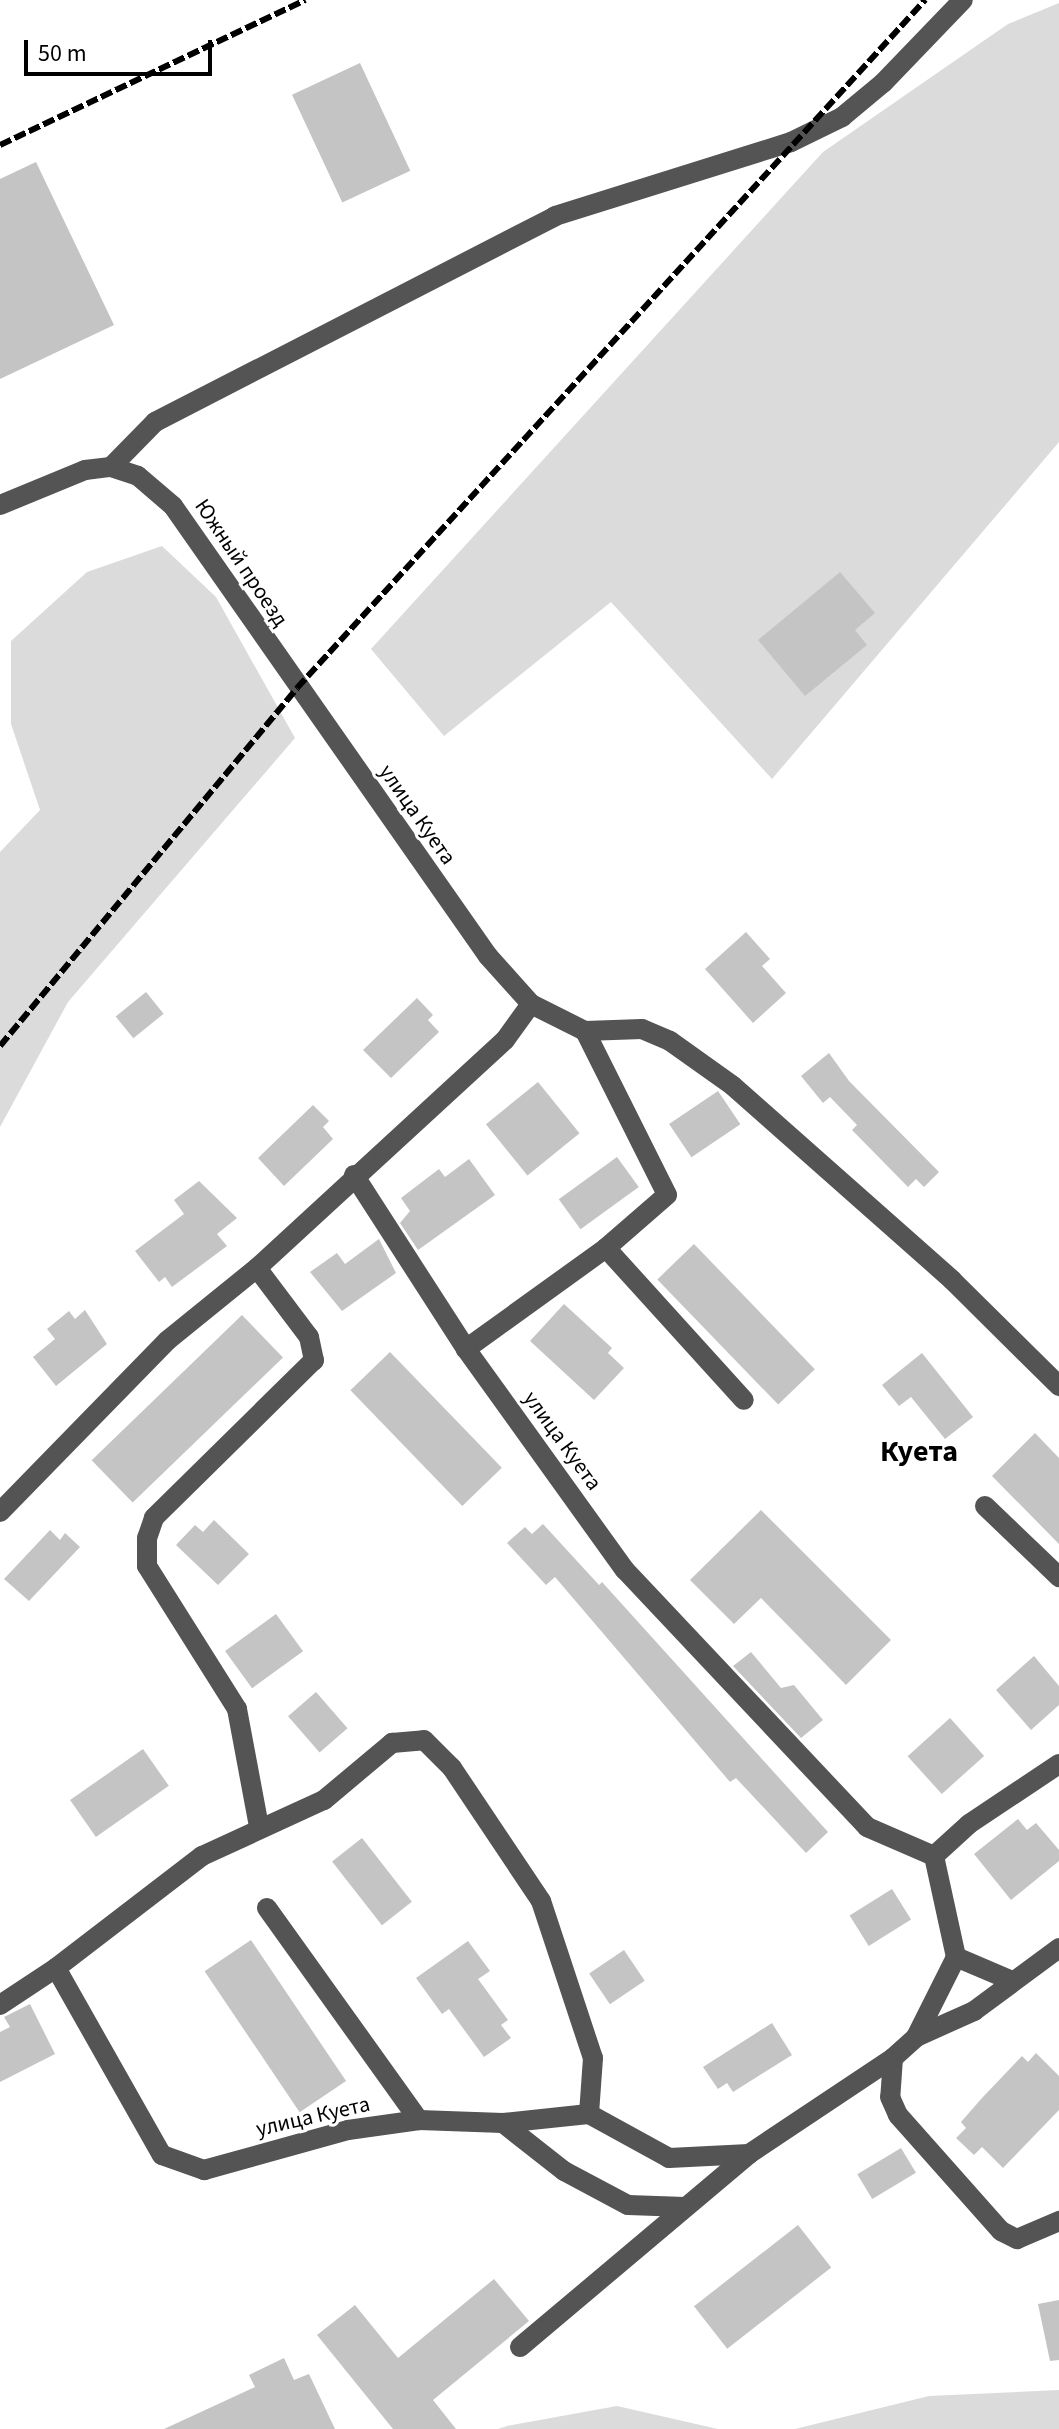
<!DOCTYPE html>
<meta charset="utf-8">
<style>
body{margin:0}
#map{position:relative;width:1059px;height:2429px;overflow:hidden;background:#fff;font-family:"Source Sans 3",sans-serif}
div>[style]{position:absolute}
.green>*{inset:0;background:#dbdbdb}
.building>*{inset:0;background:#c4c4c4;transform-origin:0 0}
.minor>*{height:20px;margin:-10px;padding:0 10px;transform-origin:10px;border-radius:10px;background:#545454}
.rail>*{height:6px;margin-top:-3px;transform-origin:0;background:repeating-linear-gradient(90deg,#000 0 12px,transparent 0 16px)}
span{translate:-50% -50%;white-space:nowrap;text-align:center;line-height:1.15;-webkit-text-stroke:6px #fff;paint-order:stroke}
.street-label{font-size:22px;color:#000}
.district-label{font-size:30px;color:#000;font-weight:700}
.scale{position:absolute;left:24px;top:40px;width:188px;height:36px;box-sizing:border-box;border:4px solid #000;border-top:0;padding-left:10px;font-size:24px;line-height:28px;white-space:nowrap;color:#000;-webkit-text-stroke:6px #fff;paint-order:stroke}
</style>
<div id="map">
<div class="green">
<i style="clip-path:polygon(1059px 3px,1059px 442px,772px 779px,611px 602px,444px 736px,371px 649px,823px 152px,1008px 24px)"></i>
<i style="clip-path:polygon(162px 546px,216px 597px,295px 738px,68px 1002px,0 1127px,0 852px,40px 810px,11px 724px,11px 641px,87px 572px)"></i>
<i style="clip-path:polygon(1059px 2390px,1059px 2429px,795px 2429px,929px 2396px)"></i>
<i style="clip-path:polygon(617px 2406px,718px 2429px,498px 2429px,507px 2426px)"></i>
</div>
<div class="building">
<i style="left:360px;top:63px;width:119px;height:75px;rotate:65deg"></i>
<i style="clip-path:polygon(36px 162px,114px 325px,0 379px,0 179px)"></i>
<i style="clip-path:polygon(840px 572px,875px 613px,855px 630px,867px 645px,805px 696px,758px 640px)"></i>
<i style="clip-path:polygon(746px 932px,770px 959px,762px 966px,786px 993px,753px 1023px,705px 969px)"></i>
<i style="left:146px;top:992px;width:28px;height:39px;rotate:51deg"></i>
<i style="clip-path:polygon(417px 998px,433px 1015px,428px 1020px,439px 1032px,391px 1078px,363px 1050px)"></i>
<i style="clip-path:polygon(829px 1053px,849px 1081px,939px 1172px,924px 1187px,916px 1179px,908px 1187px,852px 1130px,857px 1125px,830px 1097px,823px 1103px,801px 1076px)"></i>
<i style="left:538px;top:1082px;width:66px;height:67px;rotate:51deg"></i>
<i style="left:718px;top:1091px;width:40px;height:59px;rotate:56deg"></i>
<i style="clip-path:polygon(313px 1105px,329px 1121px,323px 1127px,333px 1139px,284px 1186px,258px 1158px)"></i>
<i style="left:617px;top:1157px;width:37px;height:72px;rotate:54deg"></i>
<i style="clip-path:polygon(469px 1159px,495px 1195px,418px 1250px,400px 1223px,410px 1211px,401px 1198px,439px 1169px,445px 1177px)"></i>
<i style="clip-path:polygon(199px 1181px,237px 1218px,217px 1234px,227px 1246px,172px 1287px,165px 1277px,159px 1282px,135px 1251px,184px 1214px,174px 1200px)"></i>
<i style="clip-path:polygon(379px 1239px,396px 1273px,342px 1311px,310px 1272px,337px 1253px,345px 1264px)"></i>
<i style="left:694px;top:1244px;width:174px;height:51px;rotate:46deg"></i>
<i style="clip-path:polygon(564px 1304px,612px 1348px,608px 1353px,624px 1368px,594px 1400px,530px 1341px)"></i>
<i style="clip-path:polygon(85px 1310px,107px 1344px,56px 1386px,33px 1357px,55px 1339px,47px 1329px,69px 1311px,75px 1319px)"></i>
<i style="left:242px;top:1315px;width:59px;height:209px;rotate:46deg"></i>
<i style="left:390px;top:1352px;width:161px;height:55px;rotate:46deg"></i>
<i style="clip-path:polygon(922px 1353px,973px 1417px,945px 1439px,911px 1397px,899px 1406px,882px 1385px)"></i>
<i style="clip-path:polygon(1035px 1433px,1059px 1458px,1059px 1544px,992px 1476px)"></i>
<i style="clip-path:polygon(761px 1510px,891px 1640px,846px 1685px,761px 1598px,734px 1624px,690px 1580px)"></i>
<i style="clip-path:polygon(214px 1520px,249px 1554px,218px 1585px,176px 1545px,195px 1525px,203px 1532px)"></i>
<i style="clip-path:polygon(543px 1524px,599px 1585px,602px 1582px,828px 1832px,806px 1853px,736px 1778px,730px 1782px,555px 1577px,546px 1585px,507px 1543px,525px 1527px,532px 1534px)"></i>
<i style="clip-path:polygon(50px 1530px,60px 1540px,65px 1533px,80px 1547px,29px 1601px,4px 1579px)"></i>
<i style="left:276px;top:1614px;width:46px;height:63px;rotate:54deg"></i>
<i style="clip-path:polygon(751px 1652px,781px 1688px,794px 1685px,823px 1720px,801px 1738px,733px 1666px)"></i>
<i style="clip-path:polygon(1034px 1656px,1059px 1686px,1059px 1705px,1031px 1730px,996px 1690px)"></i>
<i style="left:316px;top:1692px;width:48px;height:37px;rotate:49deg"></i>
<i style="left:950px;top:1718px;width:51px;height:57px;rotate:48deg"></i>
<i style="left:143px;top:1749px;width:45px;height:89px;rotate:55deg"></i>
<i style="clip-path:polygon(1018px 1819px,1027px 1830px,1036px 1823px,1059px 1850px,1059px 1861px,1011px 1900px,974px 1854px)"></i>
<i style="left:362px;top:1838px;width:81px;height:38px;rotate:52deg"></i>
<i style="left:892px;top:1889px;width:36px;height:50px;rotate:58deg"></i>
<i style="left:251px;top:1940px;width:170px;height:56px;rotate:56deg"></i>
<i style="clip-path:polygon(468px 1941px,490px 1971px,478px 1979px,508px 2020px,501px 2025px,511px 2038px,484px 2057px,449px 2009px,442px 2014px,416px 1978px)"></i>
<i style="left:624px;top:1950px;width:37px;height:42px;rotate:56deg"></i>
<i style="clip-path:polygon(30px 2004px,55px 2054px,0 2082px,0 2032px,10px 2027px,4px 2017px)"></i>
<i style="clip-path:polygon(772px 2023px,792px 2055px,733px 2092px,727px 2083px,718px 2089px,703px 2067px)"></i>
<i style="clip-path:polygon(1036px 2053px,1059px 2076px,1059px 2110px,1003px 2168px,982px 2147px,974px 2155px,956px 2138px,966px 2128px,961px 2122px,982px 2098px,1022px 2056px,1028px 2062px)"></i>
<i style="left:901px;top:2148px;width:29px;height:51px;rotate:59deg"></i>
<i style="left:798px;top:2225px;width:54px;height:132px;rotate:52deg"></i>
<i style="clip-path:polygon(494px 2279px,529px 2321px,433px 2400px,456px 2429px,393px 2429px,317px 2335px,355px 2305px,398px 2358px)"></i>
<i style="clip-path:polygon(1059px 2300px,1059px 2360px,1050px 2361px,1038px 2304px)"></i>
<i style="clip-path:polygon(284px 2358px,294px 2380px,309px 2374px,335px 2429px,164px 2429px,255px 2387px,249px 2375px)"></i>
</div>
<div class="minor">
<i style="left:111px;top:467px;width:63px;rotate:-45.6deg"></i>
<i style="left:155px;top:422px;width:450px;rotate:-27.2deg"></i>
<i style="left:555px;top:216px;width:247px;rotate:-17.4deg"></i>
<i style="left:791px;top:142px;width:57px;rotate:-26.1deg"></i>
<i style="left:842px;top:117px;width:53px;rotate:-39.7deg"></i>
<i style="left:883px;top:83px;width:115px;rotate:-46.1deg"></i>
<i style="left:0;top:505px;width:92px;rotate:-22.4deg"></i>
<i style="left:85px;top:470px;width:26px;rotate:-7deg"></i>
<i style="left:111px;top:467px;width:28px;rotate:18deg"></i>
<i style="left:138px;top:476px;width:46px;rotate:40.6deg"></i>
<i style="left:173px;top:506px;width:549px;rotate:55.01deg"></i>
<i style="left:488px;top:956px;width:64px;rotate:48.1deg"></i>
<i style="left:531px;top:1004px;width:60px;rotate:26.6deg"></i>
<i style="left:585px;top:1031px;width:57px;rotate:-2deg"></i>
<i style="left:642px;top:1029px;width:30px;rotate:23deg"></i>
<i style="left:670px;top:1041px;width:77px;rotate:35.5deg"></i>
<i style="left:733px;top:1086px;width:293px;rotate:41.5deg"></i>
<i style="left:952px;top:1280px;width:151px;rotate:44.7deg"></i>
<i style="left:585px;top:1031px;width:183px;rotate:63.4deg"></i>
<i style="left:667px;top:1195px;width:81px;rotate:139deg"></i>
<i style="left:606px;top:1248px;width:173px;rotate:144.2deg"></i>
<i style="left:466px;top:1349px;width:272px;rotate:54.3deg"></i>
<i style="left:625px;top:1570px;width:353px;rotate:46.7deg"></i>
<i style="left:867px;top:1827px;width:73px;rotate:23.4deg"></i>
<i style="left:354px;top:1175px;width:207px;rotate:57.2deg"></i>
<i style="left:606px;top:1248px;width:205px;rotate:47.8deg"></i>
<i style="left:257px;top:1268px;width:86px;rotate:53deg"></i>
<i style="left:309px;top:1337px;width:24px;rotate:78deg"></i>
<i style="left:314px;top:1360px;width:225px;rotate:135.4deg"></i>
<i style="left:154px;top:1518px;width:21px;rotate:109deg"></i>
<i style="left:147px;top:1538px;width:28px;rotate:90deg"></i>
<i style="left:147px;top:1566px;width:169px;rotate:57.8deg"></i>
<i style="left:237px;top:1709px;width:119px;rotate:79.4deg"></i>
<i style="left:985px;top:1506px;width:103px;rotate:43.8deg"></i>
<i style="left:0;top:1512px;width:240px;rotate:-45.7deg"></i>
<i style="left:168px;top:1340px;width:114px;rotate:-39deg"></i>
<i style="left:257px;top:1268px;width:337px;rotate:-42.6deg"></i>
<i style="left:505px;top:1040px;width:44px;rotate:-54.2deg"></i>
<i style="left:267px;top:1908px;width:261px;rotate:54.4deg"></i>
<i style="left:956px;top:1957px;width:59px;rotate:23.1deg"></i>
<i style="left:56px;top:1968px;width:184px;rotate:-37.5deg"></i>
<i style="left:202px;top:1856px;width:134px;rotate:-24.7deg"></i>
<i style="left:324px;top:1800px;width:89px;rotate:-40deg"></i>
<i style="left:392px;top:1743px;width:32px;rotate:-5deg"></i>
<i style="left:424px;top:1740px;width:40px;rotate:45deg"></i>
<i style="left:452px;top:1768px;width:160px;rotate:56.2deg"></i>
<i style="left:541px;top:1901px;width:165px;rotate:71.7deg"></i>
<i style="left:593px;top:2058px;width:56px;rotate:94.1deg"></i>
<i style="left:0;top:2005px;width:67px;rotate:-33.5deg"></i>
<i style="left:56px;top:1968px;width:215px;rotate:60.5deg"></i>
<i style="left:162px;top:2155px;width:45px;rotate:19.7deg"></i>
<i style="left:204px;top:2170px;width:149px;rotate:-15.5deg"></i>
<i style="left:348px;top:2130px;width:72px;rotate:-8deg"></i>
<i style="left:419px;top:2120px;width:84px;rotate:2deg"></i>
<i style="left:503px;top:2123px;width:86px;rotate:-6deg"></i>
<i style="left:589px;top:2114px;width:91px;rotate:28.8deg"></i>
<i style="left:669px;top:2158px;width:80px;rotate:-2.9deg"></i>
<i style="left:916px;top:2037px;width:64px;rotate:-24.1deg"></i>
<i style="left:974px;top:2011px;width:106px;rotate:-36.5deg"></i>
<i style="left:893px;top:2058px;width:39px;rotate:94deg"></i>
<i style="left:890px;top:2097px;width:20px;rotate:66deg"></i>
<i style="left:898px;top:2115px;width:155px;rotate:48.4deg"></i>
<i style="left:1001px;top:2231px;width:18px;rotate:27deg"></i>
<i style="left:1017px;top:2239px;width:46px;rotate:-23.2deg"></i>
<i style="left:503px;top:2123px;width:78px;rotate:38.2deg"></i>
<i style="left:564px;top:2171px;width:72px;rotate:28deg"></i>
<i style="left:628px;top:2205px;width:57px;rotate:2deg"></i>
<i style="left:520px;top:2347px;width:299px;rotate:-40.1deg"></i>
<i style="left:749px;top:2154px;width:173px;rotate:-33.7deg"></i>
<i style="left:893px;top:2058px;width:31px;rotate:-42deg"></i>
<i style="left:916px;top:2037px;width:89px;rotate:-63.4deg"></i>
<i style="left:956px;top:1957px;width:103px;rotate:-102.3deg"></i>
<i style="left:934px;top:1856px;width:47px;rotate:-42.4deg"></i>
<i style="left:969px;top:1824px;width:108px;rotate:-33.7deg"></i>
</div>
<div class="rail">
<i style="left:0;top:145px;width:338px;rotate:-25.4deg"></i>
<i style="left:0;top:1046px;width:465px;rotate:-50.3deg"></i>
<i style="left:297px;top:688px;width:932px;rotate:-47.61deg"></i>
</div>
<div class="street-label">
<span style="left:241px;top:563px;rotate:56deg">Южный проезд</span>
<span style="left:417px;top:815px;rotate:55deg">улица Куета</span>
<span style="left:562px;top:1441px;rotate:54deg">улица Куета</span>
<span style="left:313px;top:2117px;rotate:-13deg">улица Куета</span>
</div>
<div class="district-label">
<span style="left:919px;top:1452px">Куета</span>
</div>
<div class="scale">50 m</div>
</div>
